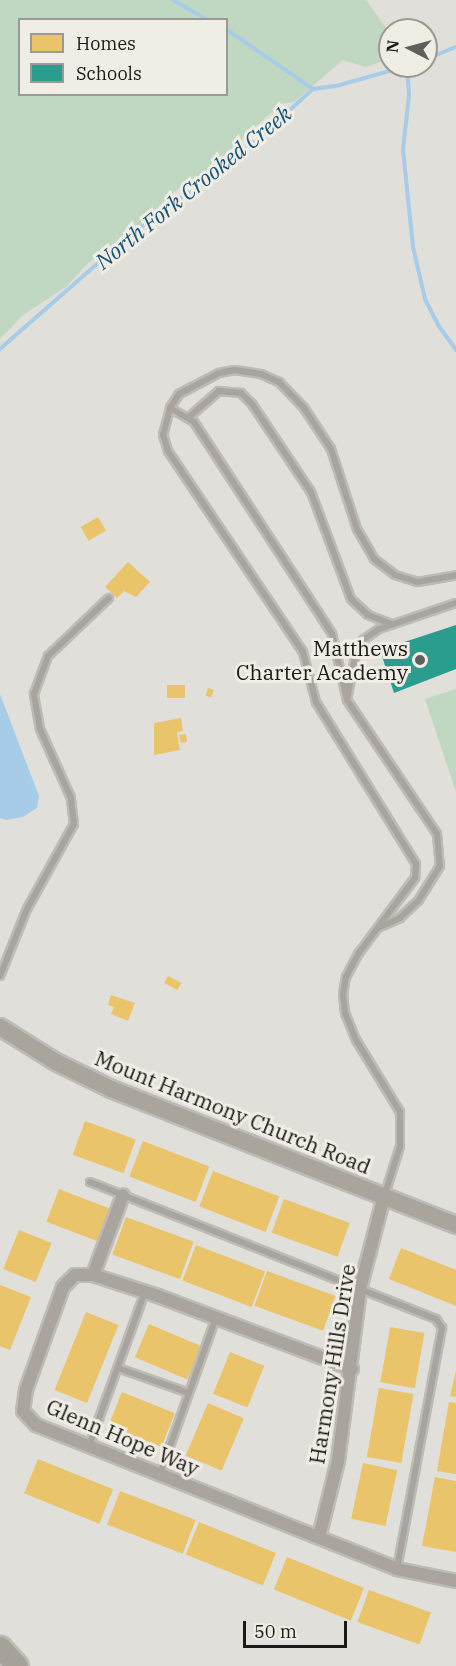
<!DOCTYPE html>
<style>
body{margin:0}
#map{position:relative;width:456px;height:1666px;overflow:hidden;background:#e0dfda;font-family:"IBM Plex Serif",serif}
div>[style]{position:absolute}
.green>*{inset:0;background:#c0d7c1}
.water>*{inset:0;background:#a7cce8}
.homes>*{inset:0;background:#e9c46a;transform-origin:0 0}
.schools>*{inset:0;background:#2a9d8f}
.stream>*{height:4px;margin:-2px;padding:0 2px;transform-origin:2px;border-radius:2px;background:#a7cce8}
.roads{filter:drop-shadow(2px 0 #bcbbb8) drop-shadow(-2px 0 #bcbbb8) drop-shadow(0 2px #bcbbb8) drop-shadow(0 -2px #bcbbb8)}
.lane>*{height:6px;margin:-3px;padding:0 3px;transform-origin:3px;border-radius:3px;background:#a9a49e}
.street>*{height:12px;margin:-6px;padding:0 6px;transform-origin:6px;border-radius:6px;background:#a9a49e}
.secondary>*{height:16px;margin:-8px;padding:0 8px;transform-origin:8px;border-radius:8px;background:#a9a49c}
.highway>*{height:21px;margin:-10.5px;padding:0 10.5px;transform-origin:10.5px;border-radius:10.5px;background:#a6a29a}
.dots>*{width:16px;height:16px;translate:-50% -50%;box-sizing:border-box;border:3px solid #f0ede5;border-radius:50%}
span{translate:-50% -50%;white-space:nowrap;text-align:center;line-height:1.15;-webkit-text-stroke:6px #f0ede5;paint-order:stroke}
.poi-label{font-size:21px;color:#1b1a18}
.right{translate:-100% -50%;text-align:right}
.street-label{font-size:21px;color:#1b1a18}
.water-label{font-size:22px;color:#14527a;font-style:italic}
.legend{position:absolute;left:18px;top:18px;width:210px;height:78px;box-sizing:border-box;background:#f0ede5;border:2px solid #9b9993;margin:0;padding:8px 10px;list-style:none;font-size:18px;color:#1b1a18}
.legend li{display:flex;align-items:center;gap:12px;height:30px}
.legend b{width:30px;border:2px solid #9b9993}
.north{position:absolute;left:378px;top:18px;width:60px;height:60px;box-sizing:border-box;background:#f0ede5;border:2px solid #9b9993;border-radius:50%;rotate:276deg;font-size:16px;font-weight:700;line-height:24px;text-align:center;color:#1b1a18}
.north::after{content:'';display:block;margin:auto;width:21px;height:27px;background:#605f5c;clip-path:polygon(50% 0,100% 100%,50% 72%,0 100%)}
.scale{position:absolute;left:243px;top:1621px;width:104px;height:27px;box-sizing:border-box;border:3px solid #1b1a18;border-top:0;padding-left:8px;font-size:18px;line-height:21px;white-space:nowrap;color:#1b1a18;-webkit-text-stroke:4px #f0ede5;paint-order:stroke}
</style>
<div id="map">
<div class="green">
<i style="clip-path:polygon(evenodd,0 0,366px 0,390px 33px,390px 59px,365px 67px,343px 60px,294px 102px,281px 104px,191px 185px,183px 185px,169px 196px,131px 235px,88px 263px,66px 287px,23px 315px,0 339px,0 0,20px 20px,226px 20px,226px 94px,20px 94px,20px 20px)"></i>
<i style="clip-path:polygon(456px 689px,456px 792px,425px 699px)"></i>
</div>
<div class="water">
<i style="clip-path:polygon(0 694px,39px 796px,37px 808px,23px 817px,6px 820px,0 818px)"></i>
</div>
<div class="homes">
<i style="left:98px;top:517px;width:16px;height:20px;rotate:60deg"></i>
<i style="clip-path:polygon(128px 562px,150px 582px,136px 597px,124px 591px,117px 598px,105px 587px)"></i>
<i style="left:185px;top:685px;width:13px;height:18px;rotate:90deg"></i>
<i style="left:208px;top:688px;width:6px;height:8px;rotate:18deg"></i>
<i style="clip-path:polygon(181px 718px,183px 731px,177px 732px,180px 750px,154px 755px,154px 723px)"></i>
<i style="clip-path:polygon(186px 734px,187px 742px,181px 743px,179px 735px)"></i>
<i style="left:168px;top:976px;width:15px;height:8px;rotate:28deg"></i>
<i style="clip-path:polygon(111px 995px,135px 1003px,128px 1021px,111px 1014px,114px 1007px,108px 1005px)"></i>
<i style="left:85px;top:1121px;width:54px;height:36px;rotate:20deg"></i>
<i style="left:143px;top:1141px;width:71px;height:38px;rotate:21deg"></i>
<i style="left:213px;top:1171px;width:71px;height:38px;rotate:21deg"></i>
<i style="left:59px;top:1189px;width:57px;height:35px;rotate:21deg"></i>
<i style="left:284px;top:1199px;width:70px;height:36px;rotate:20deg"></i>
<i style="left:126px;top:1217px;width:72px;height:40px;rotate:20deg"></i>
<i style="left:19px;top:1230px;width:35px;height:42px;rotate:22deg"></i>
<i style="left:196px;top:1245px;width:74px;height:38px;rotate:21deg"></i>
<i style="clip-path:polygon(401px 1248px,456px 1270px,456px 1306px,389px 1279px)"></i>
<i style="left:267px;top:1271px;width:73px;height:37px;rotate:20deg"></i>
<i style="clip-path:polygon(0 1285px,31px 1297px,10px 1350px,0 1346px)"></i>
<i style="left:86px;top:1312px;width:35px;height:84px;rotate:22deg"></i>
<i style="left:149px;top:1324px;width:57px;height:36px;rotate:23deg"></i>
<i style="left:390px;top:1327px;width:35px;height:56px;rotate:10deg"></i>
<i style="left:230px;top:1352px;width:37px;height:45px;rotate:22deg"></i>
<i style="clip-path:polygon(456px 1371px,456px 1397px,450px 1396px)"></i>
<i style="left:379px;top:1388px;width:35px;height:70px;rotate:10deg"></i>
<i style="left:122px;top:1392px;width:57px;height:36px;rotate:22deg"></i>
<i style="clip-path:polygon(449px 1402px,456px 1403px,456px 1474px,437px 1471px)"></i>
<i style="left:208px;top:1403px;width:39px;height:57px;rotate:23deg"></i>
<i style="left:38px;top:1459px;width:81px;height:37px;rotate:22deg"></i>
<i style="left:363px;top:1463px;width:35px;height:57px;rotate:12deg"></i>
<i style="clip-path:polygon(435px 1477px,456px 1481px,456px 1552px,422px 1546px)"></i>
<i style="left:120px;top:1491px;width:81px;height:36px;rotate:21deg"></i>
<i style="left:199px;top:1522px;width:83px;height:35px;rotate:22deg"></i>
<i style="left:287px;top:1557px;width:83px;height:35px;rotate:22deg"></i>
<i style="left:369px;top:1590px;width:66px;height:34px;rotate:20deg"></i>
</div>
<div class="schools">
<i style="clip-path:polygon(456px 625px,456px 669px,394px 693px,380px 650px)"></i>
</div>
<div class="stream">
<i style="left:173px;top:0;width:40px;rotate:29.7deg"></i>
<i style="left:226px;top:29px;width:106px;rotate:34.6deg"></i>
<i style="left:426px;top:59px;width:32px;rotate:-22deg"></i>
<i style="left:0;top:349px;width:173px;rotate:-41.2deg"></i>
<i style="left:130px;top:235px;width:135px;rotate:-35.9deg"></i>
<i style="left:239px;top:156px;width:100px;rotate:-42.2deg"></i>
<i style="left:313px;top:89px;width:27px;rotate:-8deg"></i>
<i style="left:340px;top:85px;width:70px;rotate:-15.8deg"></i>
<i style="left:407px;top:66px;width:29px;rotate:86deg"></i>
<i style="left:409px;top:95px;width:55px;rotate:96.2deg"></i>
<i style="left:403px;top:150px;width:98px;rotate:84.1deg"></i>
<i style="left:413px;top:247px;width:53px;rotate:77deg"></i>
<i style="left:425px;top:299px;width:29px;rotate:63deg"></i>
<i style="left:438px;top:325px;width:31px;rotate:54deg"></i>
</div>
<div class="roads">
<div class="lane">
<i style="left:170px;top:408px;width:28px;rotate:30deg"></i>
<i style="left:194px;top:422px;width:253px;rotate:56.9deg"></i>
<i style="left:332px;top:634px;width:68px;rotate:77.2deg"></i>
<i style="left:347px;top:700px;width:161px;rotate:56.1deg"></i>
<i style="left:437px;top:834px;width:32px;rotate:85deg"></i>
<i style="left:440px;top:866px;width:40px;rotate:122deg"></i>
<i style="left:419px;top:900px;width:26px;rotate:137deg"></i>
<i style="left:400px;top:918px;width:24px;rotate:156deg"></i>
<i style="left:188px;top:418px;width:41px;rotate:-41.1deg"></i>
<i style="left:219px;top:391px;width:22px;rotate:5deg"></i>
<i style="left:241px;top:393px;width:16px;rotate:45deg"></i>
<i style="left:252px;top:404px;width:106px;rotate:56.2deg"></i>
<i style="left:311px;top:492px;width:114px;rotate:69.5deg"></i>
<i style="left:351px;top:599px;width:23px;rotate:43deg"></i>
<i style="left:368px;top:615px;width:26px;rotate:21deg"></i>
<i style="left:347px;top:700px;width:44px;rotate:-79.5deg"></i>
<i style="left:355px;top:657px;width:19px;rotate:-65deg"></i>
<i style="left:363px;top:640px;width:19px;rotate:-35deg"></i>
<i style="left:379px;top:629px;width:81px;rotate:-18.7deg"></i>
<i style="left:0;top:976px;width:72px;rotate:-68.1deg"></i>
<i style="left:27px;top:909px;width:97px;rotate:-61.1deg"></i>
<i style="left:74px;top:824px;width:26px;rotate:-97deg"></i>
<i style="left:71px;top:798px;width:76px;rotate:-114.2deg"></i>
<i style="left:40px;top:729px;width:36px;rotate:-100deg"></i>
<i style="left:34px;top:694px;width:40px;rotate:-69.8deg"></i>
<i style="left:48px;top:656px;width:84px;rotate:-43.6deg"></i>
<i style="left:90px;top:1182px;width:372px;rotate:21.6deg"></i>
<i style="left:436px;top:1319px;width:11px;rotate:56deg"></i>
<i style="left:442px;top:1328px;width:245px;rotate:100.6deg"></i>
<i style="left:385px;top:1194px;width:50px;rotate:-72.6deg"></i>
<i style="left:400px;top:1146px;width:34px;rotate:-90deg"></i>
<i style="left:400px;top:1112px;width:84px;rotate:-121.4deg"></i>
<i style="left:356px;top:1040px;width:29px;rotate:-112deg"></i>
<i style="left:345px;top:1013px;width:18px;rotate:-96deg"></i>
<i style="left:343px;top:995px;width:18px;rotate:-81deg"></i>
<i style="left:346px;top:977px;width:27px;rotate:-62deg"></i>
<i style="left:359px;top:953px;width:94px;rotate:-53.3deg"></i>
<i style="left:415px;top:878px;width:14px;rotate:-86deg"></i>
<i style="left:416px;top:864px;width:190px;rotate:-121.7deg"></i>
<i style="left:316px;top:702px;width:52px;rotate:-104.6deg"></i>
<i style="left:303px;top:652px;width:242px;rotate:-123.9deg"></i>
<i style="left:168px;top:451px;width:17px;rotate:-107deg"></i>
<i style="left:163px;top:435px;width:28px;rotate:-75deg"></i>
<i style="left:170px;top:408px;width:17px;rotate:-57deg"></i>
<i style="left:179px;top:394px;width:45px;rotate:-27.7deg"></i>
<i style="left:219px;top:373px;width:16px;rotate:-11deg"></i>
<i style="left:235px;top:370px;width:26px;rotate:9deg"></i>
<i style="left:261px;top:374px;width:20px;rotate:24deg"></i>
<i style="left:279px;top:382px;width:36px;rotate:46deg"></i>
<i style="left:304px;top:408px;width:49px;rotate:56.6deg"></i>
<i style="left:331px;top:449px;width:84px;rotate:72deg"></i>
<i style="left:357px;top:529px;width:34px;rotate:60deg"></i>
<i style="left:374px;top:559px;width:26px;rotate:37deg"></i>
<i style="left:395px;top:575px;width:24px;rotate:17deg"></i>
<i style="left:418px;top:582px;width:39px;rotate:-10deg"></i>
<i style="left:118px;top:1368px;width:75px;rotate:19.4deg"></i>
<i style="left:89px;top:1446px;width:164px;rotate:-70deg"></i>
<i style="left:160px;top:1474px;width:166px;rotate:-70.3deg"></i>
</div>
<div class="street">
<i style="left:93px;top:1275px;width:85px;rotate:-69.4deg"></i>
<i style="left:352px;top:1369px;width:207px;rotate:-159.4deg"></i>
<i style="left:158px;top:1296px;width:68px;rotate:-162.1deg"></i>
<i style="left:93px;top:1275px;width:18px;rotate:180deg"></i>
<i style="left:75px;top:1275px;width:17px;rotate:135deg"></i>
<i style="left:63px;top:1287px;width:109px;rotate:109.8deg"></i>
<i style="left:26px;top:1390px;width:21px;rotate:98deg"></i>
<i style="left:23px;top:1411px;width:19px;rotate:47deg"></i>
<i style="left:36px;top:1425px;width:389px;rotate:21.7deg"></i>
<i style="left:397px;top:1569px;width:60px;rotate:11.5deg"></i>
<i style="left:319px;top:1537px;width:78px;rotate:-76deg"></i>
<i style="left:338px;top:1461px;width:173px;rotate:-82.7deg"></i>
<i style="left:360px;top:1289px;width:96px;rotate:-75.5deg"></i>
</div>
<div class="secondary">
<i style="left:0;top:1027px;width:66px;rotate:32deg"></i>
<i style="left:56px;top:1062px;width:61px;rotate:26.1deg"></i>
<i style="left:111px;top:1089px;width:371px;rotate:21.5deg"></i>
</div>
<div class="highway">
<i style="left:0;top:1647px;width:25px;rotate:48deg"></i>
</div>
</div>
<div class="dots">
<i style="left:420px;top:660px;background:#605f5c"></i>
</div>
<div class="poi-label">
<span class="right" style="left:408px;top:660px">Matthews<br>Charter Academy</span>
</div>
<div class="street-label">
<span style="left:233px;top:1112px;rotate:22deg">Mount Harmony Church Road</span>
<span style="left:332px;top:1364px;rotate:-81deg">Harmony Hills Drive</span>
<span style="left:123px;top:1437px;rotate:23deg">Glenn Hope Way</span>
</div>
<div class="water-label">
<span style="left:193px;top:187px;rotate:-39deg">North Fork Crooked Creek</span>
</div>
<ul class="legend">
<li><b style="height:16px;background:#e9c46a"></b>Homes</li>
<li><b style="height:16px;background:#2a9d8f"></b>Schools</li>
</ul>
<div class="north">N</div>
<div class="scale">50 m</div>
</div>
